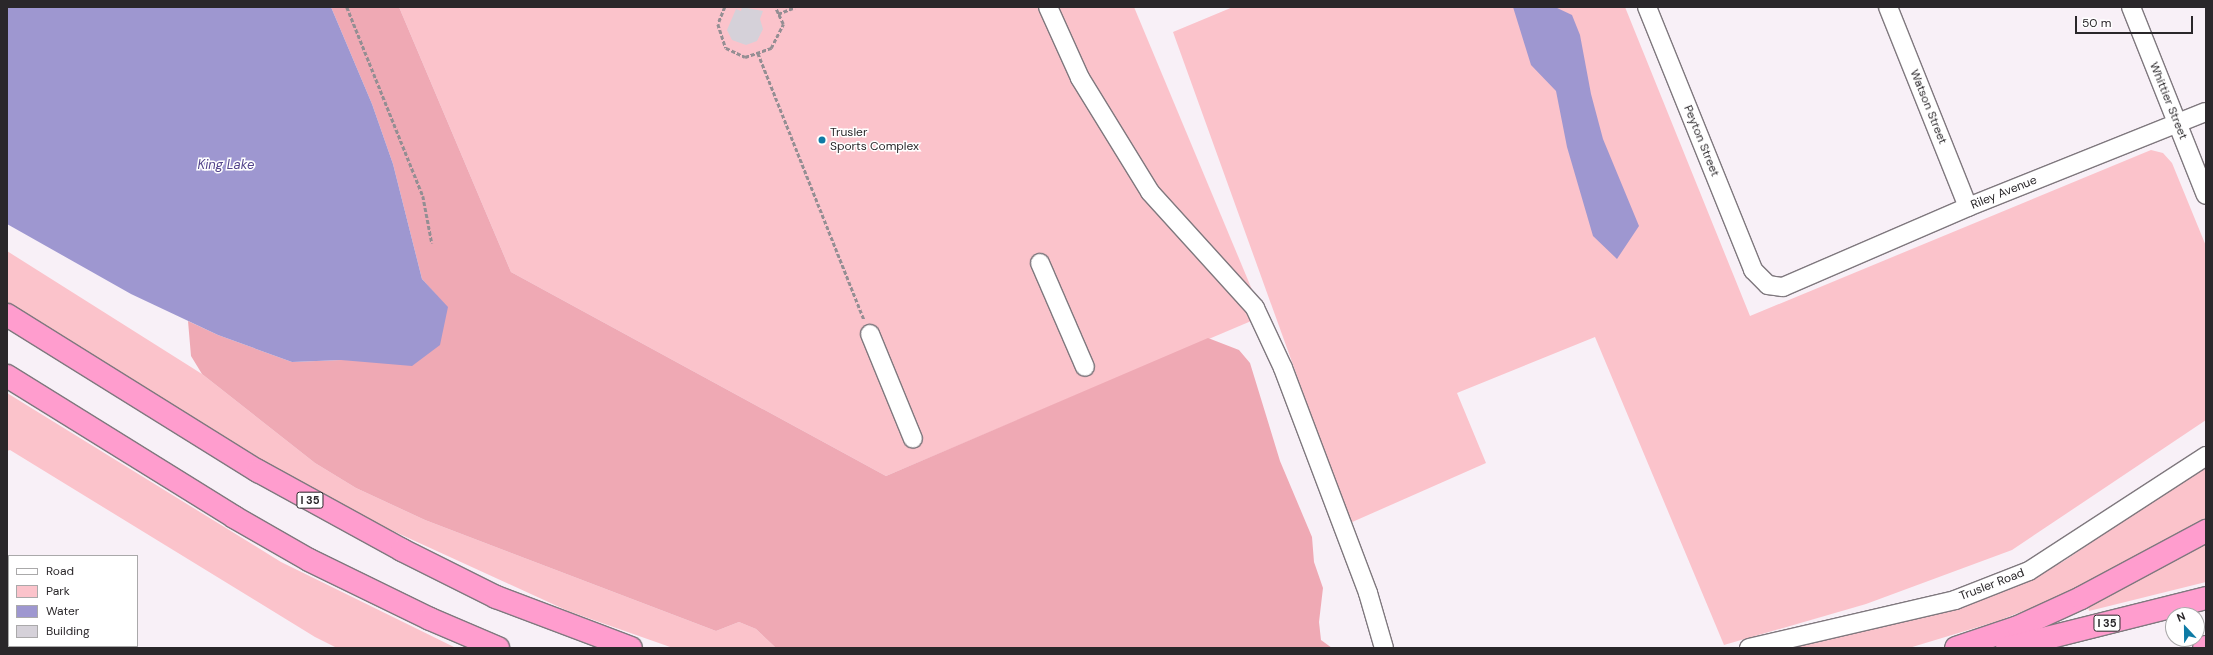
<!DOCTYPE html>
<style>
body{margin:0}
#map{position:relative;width:2213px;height:655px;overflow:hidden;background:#f8f0f7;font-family:"DM Sans",sans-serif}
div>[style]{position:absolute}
.green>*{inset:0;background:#fbc3cb}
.forest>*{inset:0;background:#efa9b4}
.water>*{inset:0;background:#9e97d0}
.building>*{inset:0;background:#d5d1d9}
.path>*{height:2.5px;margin-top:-1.25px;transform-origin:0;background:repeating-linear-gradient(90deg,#948e93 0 4px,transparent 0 6px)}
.roads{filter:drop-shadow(1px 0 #7f787e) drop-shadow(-1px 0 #7f787e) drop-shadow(0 1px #7f787e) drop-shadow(0 -1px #7f787e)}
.minor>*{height:18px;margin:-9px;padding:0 9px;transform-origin:9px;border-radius:9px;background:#fff}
.highway>*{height:22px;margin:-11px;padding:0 11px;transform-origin:11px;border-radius:11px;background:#ff9dce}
.dots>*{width:11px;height:11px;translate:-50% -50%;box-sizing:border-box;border:2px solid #fff;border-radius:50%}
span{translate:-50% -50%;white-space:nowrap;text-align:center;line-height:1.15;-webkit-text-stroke:3px #fff;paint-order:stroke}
.shield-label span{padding:1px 3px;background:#fff;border:1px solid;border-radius:3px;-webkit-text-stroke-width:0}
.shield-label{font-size:11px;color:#2a272a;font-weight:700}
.street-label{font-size:12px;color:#2a272a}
.poi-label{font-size:12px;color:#2a272a}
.left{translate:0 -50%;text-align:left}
.water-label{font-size:13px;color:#53448b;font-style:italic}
.frame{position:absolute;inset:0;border:8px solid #2a272a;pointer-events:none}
.legend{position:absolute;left:8px;top:555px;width:130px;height:92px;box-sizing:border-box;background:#fff;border:1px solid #aaa9aa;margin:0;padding:5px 7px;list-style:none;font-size:12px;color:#2a272a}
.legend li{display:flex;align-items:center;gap:8px;height:20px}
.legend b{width:20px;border:1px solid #aaa9aa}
.north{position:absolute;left:2165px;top:607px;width:40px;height:40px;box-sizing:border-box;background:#fff;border:1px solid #aaa9aa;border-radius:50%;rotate:338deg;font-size:11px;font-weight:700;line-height:16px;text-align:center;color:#2a272a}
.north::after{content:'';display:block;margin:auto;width:14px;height:18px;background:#0e7ba5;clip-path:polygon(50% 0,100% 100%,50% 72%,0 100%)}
.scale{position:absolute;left:2075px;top:16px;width:118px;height:18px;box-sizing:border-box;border:2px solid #2a272a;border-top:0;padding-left:5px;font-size:12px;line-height:14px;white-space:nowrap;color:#2a272a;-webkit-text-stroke:3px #fff;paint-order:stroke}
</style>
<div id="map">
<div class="green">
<i style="clip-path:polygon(399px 7px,1134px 7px,1263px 316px,886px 476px,511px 272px)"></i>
<i style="clip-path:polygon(1233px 7px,1625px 7px,1750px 316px,2151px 150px,2163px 153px,2172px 163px,2206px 246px,2206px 420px,2012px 550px,1866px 604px,1724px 645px,1595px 337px,1457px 393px,1486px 463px,1350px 523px,1173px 32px)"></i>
<i style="clip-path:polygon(7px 251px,202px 374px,315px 463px,356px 488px,425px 520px,716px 631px,739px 622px,756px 629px,776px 648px,673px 648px,568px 611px,380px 525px,303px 485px,7px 302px)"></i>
<i style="clip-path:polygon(7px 393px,281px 562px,456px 648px,337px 648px,315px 637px,10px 450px,7px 451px)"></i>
<i style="clip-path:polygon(2206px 464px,2206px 519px,2167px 543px,2064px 595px,1998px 621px,1909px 648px,1784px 648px,1945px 610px,1994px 594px,2033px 577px,2064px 561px)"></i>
<i style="clip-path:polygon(2206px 540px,2206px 582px,2089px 611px,2087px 603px)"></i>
</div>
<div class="forest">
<i style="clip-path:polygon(331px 7px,399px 7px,511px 272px,886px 476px,1208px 338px,1239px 350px,1250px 363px,1280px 461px,1312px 537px,1314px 562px,1323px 588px,1319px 622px,1321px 640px,1332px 648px,776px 648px,756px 629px,739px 622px,716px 631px,425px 520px,356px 488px,315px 463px,202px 374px,191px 356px,188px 321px,218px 335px,292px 362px,341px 360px,447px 307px,422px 279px,393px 164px,372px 104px)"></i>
</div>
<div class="water">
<i style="clip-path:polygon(7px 7px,331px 7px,372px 104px,393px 164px,422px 279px,448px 307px,440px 345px,412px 366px,341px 360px,292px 362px,218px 335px,131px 294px,7px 224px)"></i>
<i style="clip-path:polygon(1513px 7px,1555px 7px,1572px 15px,1580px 35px,1591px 94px,1603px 139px,1639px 226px,1617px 259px,1593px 236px,1567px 147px,1556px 91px,1531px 65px)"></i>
</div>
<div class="building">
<i style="clip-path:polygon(742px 7px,763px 11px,760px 19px,763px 29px,757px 41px,746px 45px,732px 40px,727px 30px,736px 9px,741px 11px)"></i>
</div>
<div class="path">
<i style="left:347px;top:7px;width:204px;rotate:68.1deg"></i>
<i style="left:423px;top:196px;width:48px;rotate:79.2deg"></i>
<i style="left:725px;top:7px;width:18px;rotate:112deg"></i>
<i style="left:718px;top:24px;width:25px;rotate:72deg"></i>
<i style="left:726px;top:48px;width:21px;rotate:25deg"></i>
<i style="left:745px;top:57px;width:28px;rotate:-19deg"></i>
<i style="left:771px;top:48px;width:27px;rotate:-63deg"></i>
<i style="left:783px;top:24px;width:19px;rotate:-115deg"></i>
<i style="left:778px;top:14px;width:18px;rotate:-22deg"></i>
<i style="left:758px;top:53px;width:287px;rotate:68.3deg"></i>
</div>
<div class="roads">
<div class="minor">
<i style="left:1048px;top:7px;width:78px;rotate:65.7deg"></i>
<i style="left:1080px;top:78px;width:134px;rotate:58.4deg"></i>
<i style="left:1150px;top:192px;width:156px;rotate:47.8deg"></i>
<i style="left:1255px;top:308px;width:66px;rotate:65deg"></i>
<i style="left:1283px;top:368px;width:241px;rotate:69.3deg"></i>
<i style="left:1368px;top:593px;width:57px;rotate:73.8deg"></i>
<i style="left:1647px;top:7px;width:284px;rotate:68deg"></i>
<i style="left:1753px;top:270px;width:21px;rotate:45deg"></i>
<i style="left:1768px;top:285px;width:15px;rotate:8deg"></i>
<i style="left:1783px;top:287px;width:202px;rotate:-23.4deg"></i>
<i style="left:1968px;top:207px;width:256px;rotate:-21.8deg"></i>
<i style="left:1888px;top:7px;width:215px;rotate:68.2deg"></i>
<i style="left:2131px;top:7px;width:202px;rotate:68.3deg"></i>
<i style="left:1040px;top:263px;width:113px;rotate:66.6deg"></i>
<i style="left:870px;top:334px;width:113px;rotate:67.7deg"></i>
<i style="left:97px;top:646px;width:2px;rotate:63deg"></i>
<i style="left:1749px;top:648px;width:212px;rotate:-13.1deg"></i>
<i style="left:1955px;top:600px;width:79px;rotate:-21.4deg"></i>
<i style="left:2029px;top:571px;width:211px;rotate:-33deg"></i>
</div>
<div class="highway">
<i style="left:7px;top:315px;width:296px;rotate:31.9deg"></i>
<i style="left:258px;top:471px;width:164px;rotate:28.7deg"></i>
<i style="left:402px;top:550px;width:105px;rotate:26.6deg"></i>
<i style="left:496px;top:597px;width:144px;rotate:20.7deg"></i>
<i style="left:7px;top:376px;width:267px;rotate:31.8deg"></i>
<i style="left:234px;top:517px;width:86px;rotate:29.8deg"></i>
<i style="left:309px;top:560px;width:135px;rotate:26deg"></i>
<i style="left:430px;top:619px;width:74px;rotate:23.1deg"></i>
<i style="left:1956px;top:648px;width:65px;rotate:-18.7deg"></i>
<i style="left:2018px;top:627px;width:69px;rotate:-24.7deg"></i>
<i style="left:2081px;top:598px;width:142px;rotate:-28.2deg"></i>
<i style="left:2007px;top:648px;width:205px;rotate:-14.1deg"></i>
<i style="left:2204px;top:648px;width:2px;rotate:-27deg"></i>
</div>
</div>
<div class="dots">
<i style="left:822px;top:140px;background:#0e7ba5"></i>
</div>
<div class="shield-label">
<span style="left:310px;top:500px">I 35</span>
<span style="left:2107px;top:623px">I 35</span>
</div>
<div class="street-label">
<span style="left:2168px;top:101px;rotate:68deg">Whittier Street</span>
<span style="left:1928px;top:107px;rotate:68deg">Watson Street</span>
<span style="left:1701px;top:141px;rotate:68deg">Peyton Street</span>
<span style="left:2004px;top:193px;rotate:-22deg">Riley Avenue</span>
<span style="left:1992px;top:585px;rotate:-21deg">Trusler Road</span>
</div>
<div class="poi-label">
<span class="left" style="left:830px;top:140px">Trusler<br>Sports Complex</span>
</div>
<div class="water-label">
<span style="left:226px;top:165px">King Lake</span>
</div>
<div class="frame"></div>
<ul class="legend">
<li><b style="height:5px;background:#fff"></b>Road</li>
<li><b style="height:11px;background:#fbc3cb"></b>Park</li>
<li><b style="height:11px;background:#9e97d0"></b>Water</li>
<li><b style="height:11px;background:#d5d1d9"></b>Building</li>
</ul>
<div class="north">N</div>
<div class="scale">50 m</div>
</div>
